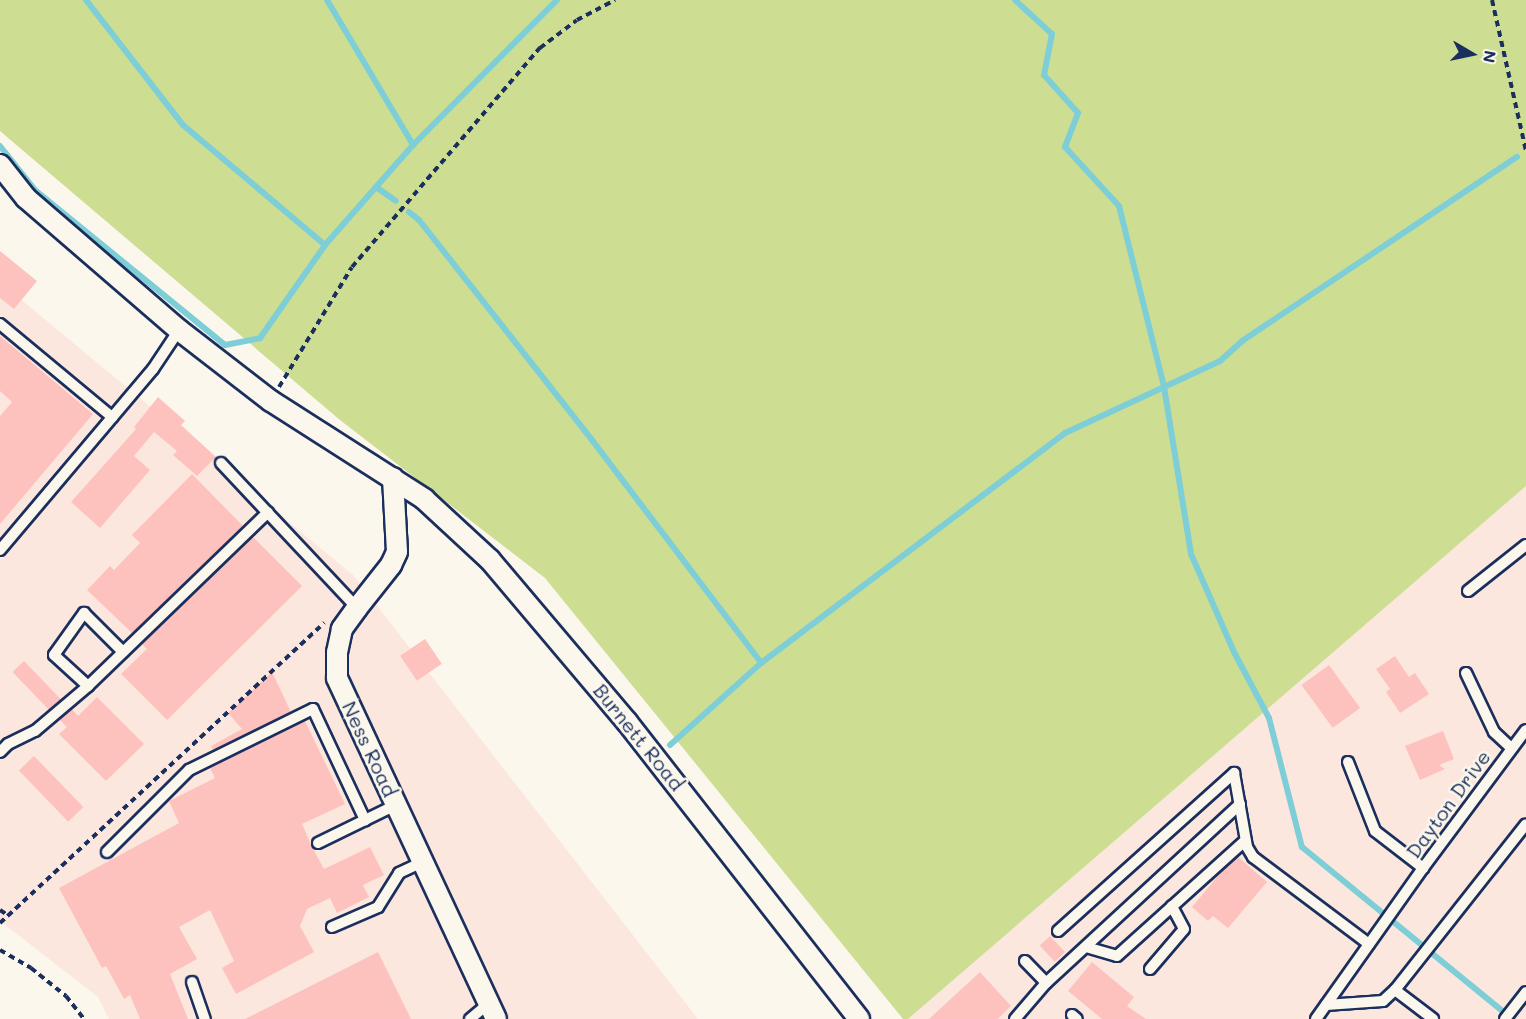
<!DOCTYPE html>
<style>
body{margin:0}
#map{position:relative;width:1526px;height:1019px;overflow:hidden;background:#fbf7ec;font-family:Mali,sans-serif}
div>[style]{position:absolute}
.built>*{inset:0;background:#fce7de}
.green>*{inset:0;background:#cddd91}
.stream>*{height:6px;margin:-3px;padding:0 3px;transform-origin:3px;border-radius:3px;background:#7eced8}
.building>*{inset:0;background:#fec2be;transform-origin:0 0}
.path>*{height:4px;margin-top:-2px;transform-origin:0;background:repeating-linear-gradient(90deg,#1b2f5e 0 6px,transparent 0 10.5px)}
.roads{filter:drop-shadow(2px 0 #1b2f5e) drop-shadow(-2px 0 #1b2f5e) drop-shadow(0 2px #1b2f5e) drop-shadow(0 -2px #1b2f5e)}
.service>*{height:10px;margin:-5px;padding:0 5px;transform-origin:5px;border-radius:5px;background:#fbf7ec}
.minor>*{height:20px;margin:-10px;padding:0 10px;transform-origin:10px;border-radius:10px;background:#fbf7ec}
span{translate:-50% -50%;white-space:nowrap;text-align:center;line-height:1.15;-webkit-text-stroke:5px #fbf7ec;paint-order:stroke}
.street-label{font-size:20px;color:#1b2f5e}
.north{position:absolute;left:1442px;top:24px;width:60px;height:60px;-webkit-text-stroke:4px #fbf7ec;paint-order:stroke;rotate:99deg;font-size:16px;font-weight:700;line-height:24px;text-align:center;color:#1b2f5e}
.north::after{content:'';display:block;margin:auto;width:21px;height:27px;background:#1b2f5e;clip-path:polygon(50% 0,100% 100%,50% 72%,0 100%)}
</style>
<div id="map">
<div class="built">
<i style="clip-path:polygon(0 282px,354px 576px,698px 1019px,109px 1019px,98px 997px,0 921px)"></i>
<i style="clip-path:polygon(1526px 486px,1526px 1019px,908px 1019px)"></i>
</div>
<div class="green">
<i style="clip-path:polygon(0 0,1526px 0,1526px 486px,908px 1019px,903px 1019px,545px 578px,340px 420px,0 131px)"></i>
</div>
<div class="stream">
<i style="left:86px;top:0;width:158px;rotate:52.2deg"></i>
<i style="left:183px;top:125px;width:186px;rotate:40.2deg"></i>
<i style="left:327px;top:0;width:169px;rotate:59.3deg"></i>
<i style="left:1015px;top:0;width:50px;rotate:42.6deg"></i>
<i style="left:1052px;top:34px;width:42px;rotate:101deg"></i>
<i style="left:1044px;top:75px;width:51px;rotate:48.2deg"></i>
<i style="left:1078px;top:113px;width:36px;rotate:111deg"></i>
<i style="left:1065px;top:147px;width:80px;rotate:47.5deg"></i>
<i style="left:1119px;top:206px;width:187px;rotate:76deg"></i>
<i style="left:1164px;top:387px;width:169px;rotate:80.8deg"></i>
<i style="left:1191px;top:554px;width:109px;rotate:66.3deg"></i>
<i style="left:1235px;top:654px;width:72px;rotate:62deg"></i>
<i style="left:1269px;top:718px;width:133px;rotate:75.7deg"></i>
<i style="left:1302px;top:847px;width:271px;rotate:39.3deg"></i>
<i style="left:0;top:146px;width:56px;rotate:51.5deg"></i>
<i style="left:35px;top:190px;width:245px;rotate:39.2deg"></i>
<i style="left:225px;top:345px;width:36px;rotate:-11deg"></i>
<i style="left:260px;top:338px;width:113px;rotate:-55deg"></i>
<i style="left:325px;top:245px;width:77px;rotate:-48.7deg"></i>
<i style="left:376px;top:187px;width:56px;rotate:-48.6deg"></i>
<i style="left:413px;top:145px;width:204px;rotate:-45.2deg"></i>
<i style="left:376px;top:187px;width:24px;rotate:35deg"></i>
<i style="left:409px;top:212px;width:13px;rotate:39deg"></i>
<i style="left:419px;top:220px;width:280px;rotate:51.8deg"></i>
<i style="left:592px;top:440px;width:280px;rotate:52.8deg"></i>
<i style="left:670px;top:745px;width:122px;rotate:-42deg"></i>
<i style="left:761px;top:663px;width:381px;rotate:-37.1deg"></i>
<i style="left:1065px;top:433px;width:171px;rotate:-24.9deg"></i>
<i style="left:1220px;top:361px;width:30px;rotate:-42deg"></i>
<i style="left:1242px;top:341px;width:331px;rotate:-33.8deg"></i>
</div>
<div class="building">
<i style="clip-path:polygon(0 251px,37px 281px,14px 309px,0 298px)"></i>
<i style="clip-path:polygon(0 336px,93px 414px,0 524px,0 416px,12px 402px,0 391px)"></i>
<i style="clip-path:polygon(158px 397px,185px 421px,181px 425px,216px 457px,197px 476px,173px 455px,177px 451px,154px 432px,134px 456px,150px 470px,100px 528px,71px 502px,136px 429px,134px 427px)"></i>
<i style="clip-path:polygon(192px 474px,243px 526px,132px 633px,87px 590px,110px 566px,114px 570px,140px 543px,132px 535px)"></i>
<i style="clip-path:polygon(253px 537px,302px 586px,167px 720px,121px 674px,147px 649px,142px 644px)"></i>
<i style="left:425px;top:639px;width:30px;height:30px;rotate:56deg"></i>
<i style="clip-path:polygon(1395px 656px,1409px 677px,1415px 673px,1429px 694px,1400px 713px,1386px 692px,1390px 689px,1376px 669px)"></i>
<i style="left:24px;top:661px;width:53px;height:16px;rotate:46deg"></i>
<i style="left:1329px;top:665px;width:53px;height:34px;rotate:54deg"></i>
<i style="clip-path:polygon(272px 672px,291px 712px,213px 750px,211px 746px,242px 729px,228px 713px)"></i>
<i style="clip-path:polygon(97px 697px,144px 744px,106px 781px,59px 734px,67px 727px,60px 720px,72px 709px,78px 716px)"></i>
<i style="clip-path:polygon(305px 721px,345px 804px,302px 824px,312px 847px,324px 869px,370px 847px,384px 875px,363px 885px,369px 897px,337px 913px,330px 898px,307px 909px,300px 926px,314px 952px,236px 994px,222px 968px,234px 961px,210px 910px,179px 927px,197px 959px,170px 974px,188px 1019px,140px 1019px,130px 995px,124px 999px,106px 966px,102px 968px,59px 888px,179px 823px,169px 801px,215px 778px,210px 768px)"></i>
<i style="clip-path:polygon(1443px 731px,1454px 759px,1439px 765px,1445px 769px,1420px 780px,1405px 746px)"></i>
<i style="left:34px;top:756px;width:71px;height:21px;rotate:46deg"></i>
<i style="clip-path:polygon(1238px 857px,1267px 882px,1228px 928px,1213px 916px,1208px 921px,1192px 907px,1222px 871px)"></i>
<i style="left:1050px;top:936px;width:22px;height:14px;rotate:47deg"></i>
<i style="clip-path:polygon(378px 952px,411px 1019px,245px 1019px)"></i>
<i style="clip-path:polygon(1092px 962px,1134px 997px,1127px 1006px,1146px 1019px,1102px 1019px,1068px 991px)"></i>
<i style="clip-path:polygon(980px 972px,1011px 1006px,998px 1019px,929px 1019px)"></i>
</div>
<div class="path">
<i style="left:1492px;top:0;width:155px;rotate:77.3deg"></i>
<i style="left:279px;top:387px;width:140px;rotate:-58.7deg"></i>
<i style="left:352px;top:267px;width:289px;rotate:-49.4deg"></i>
<i style="left:540px;top:48px;width:46px;rotate:-37.1deg"></i>
<i style="left:577px;top:20px;width:43px;rotate:-27.8deg"></i>
<i style="left:0;top:910px;width:11px;rotate:34deg"></i>
<i style="left:0;top:923px;width:442px;rotate:-42.8deg"></i>
<i style="left:0;top:950px;width:36px;rotate:30deg"></i>
<i style="left:31px;top:968px;width:45px;rotate:38.7deg"></i>
<i style="left:66px;top:996px;width:29px;rotate:52deg"></i>
</div>
<div class="roads">
<div class="service">
<i style="left:0;top:324px;width:146px;rotate:39.7deg"></i>
<i style="left:221px;top:463px;width:199px;rotate:46.8deg"></i>
<i style="left:0;top:550px;width:237px;rotate:-49.8deg"></i>
<i style="left:153px;top:369px;width:47px;rotate:-56.3deg"></i>
<i style="left:1468px;top:591px;width:74px;rotate:-38.4deg"></i>
<i style="left:1466px;top:673px;width:65px;rotate:64.6deg"></i>
<i style="left:1494px;top:732px;width:23px;rotate:43deg"></i>
<i style="left:88px;top:686px;width:46px;rotate:-137.6deg"></i>
<i style="left:54px;top:655px;width:52px;rotate:-54.5deg"></i>
<i style="left:84px;top:613px;width:55px;rotate:45deg"></i>
<i style="left:0;top:752px;width:11px;rotate:-45deg"></i>
<i style="left:8px;top:744px;width:30px;rotate:-26deg"></i>
<i style="left:35px;top:731px;width:70px;rotate:-40.3deg"></i>
<i style="left:88px;top:686px;width:250px;rotate:-44deg"></i>
<i style="left:1348px;top:762px;width:74px;rotate:68.6deg"></i>
<i style="left:1375px;top:831px;width:61px;rotate:37.6deg"></i>
<i style="left:318px;top:843px;width:87px;rotate:-26deg"></i>
<i style="left:107px;top:852px;width:116px;rotate:-45deg"></i>
<i style="left:189px;top:770px;width:138px;rotate:-26.2deg"></i>
<i style="left:313px;top:709px;width:123px;rotate:64.9deg"></i>
<i style="left:332px;top:927px;width:50px;rotate:-23.5deg"></i>
<i style="left:378px;top:907px;width:40px;rotate:-58deg"></i>
<i style="left:399px;top:873px;width:26px;rotate:-25deg"></i>
<i style="left:1058px;top:931px;width:237px;rotate:-41.9deg"></i>
<i style="left:1234px;top:773px;width:75px;rotate:80deg"></i>
<i style="left:1247px;top:847px;width:12px;rotate:59deg"></i>
<i style="left:1253px;top:857px;width:145px;rotate:36.9deg"></i>
<i style="left:1086px;top:947px;width:32px;rotate:16deg"></i>
<i style="left:1117px;top:956px;width:173px;rotate:-42deg"></i>
<i style="left:1025px;top:961px;width:30px;rotate:46deg"></i>
<i style="left:1046px;top:983px;width:264px;rotate:-42.7deg"></i>
<i style="left:1150px;top:969px;width:52px;rotate:-49.6deg"></i>
<i style="left:1184px;top:929px;width:26px;rotate:-118deg"></i>
<i style="left:192px;top:982px;width:39px;rotate:71deg"></i>
<i style="left:1395px;top:990px;width:48px;rotate:37.3deg"></i>
<i style="left:1326px;top:1005px;width:57px;rotate:-4deg"></i>
<i style="left:1383px;top:1001px;width:16px;rotate:-43deg"></i>
<i style="left:1395px;top:990px;width:211px;rotate:-51.7deg"></i>
<i style="left:1072px;top:1015px;width:6px;rotate:39deg"></i>
<i style="left:470px;top:1019px;width:25px;rotate:-40deg"></i>
<i style="left:1015px;top:1019px;width:48px;rotate:-49.3deg"></i>
<i style="left:1316px;top:1019px;width:185px;rotate:-54.7deg"></i>
<i style="left:1423px;top:868px;width:172px;rotate:-53.3deg"></i>
<i style="left:1505px;top:1019px;width:34px;rotate:-52deg"></i>
</div>
<div class="minor">
<i style="left:0;top:165px;width:42px;rotate:51.8deg"></i>
<i style="left:26px;top:198px;width:202px;rotate:40.8deg"></i>
<i style="left:179px;top:330px;width:116px;rotate:37.7deg"></i>
<i style="left:271px;top:401px;width:182px;rotate:32.6deg"></i>
<i style="left:424px;top:499px;width:90px;rotate:42.7deg"></i>
<i style="left:490px;top:560px;width:212px;rotate:49.8deg"></i>
<i style="left:627px;top:722px;width:377px;rotate:52deg"></i>
<i style="left:393px;top:478px;width:74px;rotate:86.9deg"></i>
<i style="left:397px;top:552px;width:14px;rotate:115deg"></i>
<i style="left:391px;top:565px;width:55px;rotate:128.3deg"></i>
<i style="left:357px;top:608px;width:26px;rotate:126deg"></i>
<i style="left:342px;top:629px;width:24px;rotate:102deg"></i>
<i style="left:337px;top:652px;width:26px;rotate:90deg"></i>
<i style="left:337px;top:678px;width:376px;rotate:65deg"></i>
</div>
</div>
<div class="street-label">
<span style="left:639px;top:737px;rotate:51deg">Burnett Road</span>
<span style="left:370px;top:749px;rotate:65deg">Ness Road</span>
<span style="left:1448px;top:804px;rotate:-54deg">Dayton Drive</span>
</div>
<div class="north">N</div>
</div>
